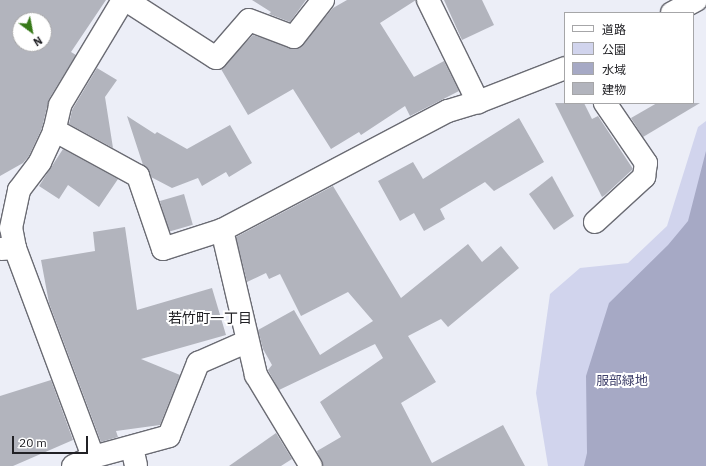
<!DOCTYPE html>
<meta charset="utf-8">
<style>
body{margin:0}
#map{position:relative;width:706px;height:466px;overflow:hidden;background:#eceef7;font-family:"IBM Plex Sans","Noto Sans JP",sans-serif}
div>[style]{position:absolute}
.green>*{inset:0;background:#d1d4ed}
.water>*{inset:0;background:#a6a9c5}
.building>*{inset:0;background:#b2b4bd;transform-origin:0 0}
.roads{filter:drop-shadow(1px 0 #6a6b73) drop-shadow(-1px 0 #6a6b73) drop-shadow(0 1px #6a6b73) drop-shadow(0 -1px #6a6b73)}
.minor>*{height:22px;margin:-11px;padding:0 11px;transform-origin:11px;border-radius:11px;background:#fff}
span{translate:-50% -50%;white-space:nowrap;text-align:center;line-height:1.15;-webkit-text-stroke:4px #fff;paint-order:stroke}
.park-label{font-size:13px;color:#40426c}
.neighbourhood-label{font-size:14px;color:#212125}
.legend{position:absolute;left:564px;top:12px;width:130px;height:92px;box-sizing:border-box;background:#fff;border:1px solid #a6a6a8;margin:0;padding:5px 7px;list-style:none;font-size:12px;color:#212125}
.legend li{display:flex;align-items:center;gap:8px;height:20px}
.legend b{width:20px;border:1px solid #a6a6a8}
.north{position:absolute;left:12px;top:12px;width:40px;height:40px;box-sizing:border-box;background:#fff;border:1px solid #a6a6a8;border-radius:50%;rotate:148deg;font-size:11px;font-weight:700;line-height:16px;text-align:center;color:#212125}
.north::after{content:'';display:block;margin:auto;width:14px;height:18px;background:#377919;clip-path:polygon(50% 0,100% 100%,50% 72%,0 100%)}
.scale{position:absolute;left:12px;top:436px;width:76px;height:18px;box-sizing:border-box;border:2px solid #212125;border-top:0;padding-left:5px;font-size:12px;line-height:14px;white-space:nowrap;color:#212125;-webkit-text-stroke:3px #fff;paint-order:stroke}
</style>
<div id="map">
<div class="green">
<i style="clip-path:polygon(706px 121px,706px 466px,548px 466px,536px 393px,550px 294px,580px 268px,628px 263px,667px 226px,698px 127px)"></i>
</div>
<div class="water">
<i style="clip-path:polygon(706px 151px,706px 466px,584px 466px,587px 453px,586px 376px,609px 303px,668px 245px,688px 221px)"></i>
</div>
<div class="building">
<i style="clip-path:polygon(evenodd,0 0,106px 0,71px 52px,76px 55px,49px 99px,42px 128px,29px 156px,23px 163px,0 176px,0 0,20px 20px,44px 20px,44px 44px,20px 44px,20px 20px)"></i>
<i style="clip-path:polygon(252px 0,306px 0,290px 22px,269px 14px,271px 12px)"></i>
<i style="clip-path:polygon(347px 0,416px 0,380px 23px,414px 77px,444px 61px,459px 91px,410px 116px,405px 106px,361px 135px,359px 132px,331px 149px,293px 89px,248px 115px,221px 69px,253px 35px,298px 49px,333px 8px)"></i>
<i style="clip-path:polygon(444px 0,482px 0,494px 25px,462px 40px)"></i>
<i style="clip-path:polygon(97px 68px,117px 80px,105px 97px,113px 148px,69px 124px,72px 110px)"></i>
<i style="clip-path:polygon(555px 103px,584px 103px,592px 119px,598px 116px,633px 169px,605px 195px,602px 197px)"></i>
<i style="clip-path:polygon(657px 103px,700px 103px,643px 137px,631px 118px)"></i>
<i style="clip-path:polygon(127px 116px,155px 134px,157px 132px,187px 149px,230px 125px,252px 163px,229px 177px,226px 172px,202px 186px,198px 178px,172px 188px,151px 177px,143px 165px)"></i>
<i style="clip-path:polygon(519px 118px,544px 162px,494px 191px,485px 182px,440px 209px,445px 219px,424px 231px,414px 213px,400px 221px,378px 181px,413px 162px,423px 179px)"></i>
<i style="clip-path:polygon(63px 149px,118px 179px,99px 207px,68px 185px,59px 199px,39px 186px)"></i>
<i style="clip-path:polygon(552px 176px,574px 216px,554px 230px,529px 194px)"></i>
<i style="clip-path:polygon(333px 186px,401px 298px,468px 244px,482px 262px,501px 246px,519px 268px,448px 327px,441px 319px,408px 336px,436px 382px,401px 403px,432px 463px,503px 425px,525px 466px,323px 466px,317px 451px,341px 437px,320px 402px,383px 358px,375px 344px,279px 390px,268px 370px,272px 365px,263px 349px,258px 330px,294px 310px,320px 355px,373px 321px,348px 292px,301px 316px,280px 274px,269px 279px,266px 273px,247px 282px,236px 237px)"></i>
<i style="left:184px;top:194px;width:32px;height:25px;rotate:74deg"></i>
<i style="clip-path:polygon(125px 227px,137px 310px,212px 288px,226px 335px,141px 359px,180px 375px,160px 425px,116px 431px,118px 437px,101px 442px,49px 303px,41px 260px,95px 251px,93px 232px)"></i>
<i style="clip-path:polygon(51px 380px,73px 440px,13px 466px,0 466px,0 396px)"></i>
<i style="clip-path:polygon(276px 433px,292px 459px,281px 466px,229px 466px)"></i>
</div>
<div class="roads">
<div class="minor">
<i style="left:126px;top:0;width:107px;rotate:32.8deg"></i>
<i style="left:216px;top:58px;width:50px;rotate:-49deg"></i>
<i style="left:249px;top:20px;width:48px;rotate:20.7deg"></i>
<i style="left:294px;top:37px;width:47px;rotate:-51.9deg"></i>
<i style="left:428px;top:0;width:114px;rotate:63.9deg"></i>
<i style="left:672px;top:13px;width:27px;rotate:-28deg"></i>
<i style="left:54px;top:130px;width:96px;rotate:28.7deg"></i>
<i style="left:138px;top:176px;width:77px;rotate:71.1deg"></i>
<i style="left:163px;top:249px;width:62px;rotate:-17.9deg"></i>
<i style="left:222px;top:230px;width:255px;rotate:-27.8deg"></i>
<i style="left:448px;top:111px;width:31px;rotate:-17deg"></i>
<i style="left:478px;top:102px;width:93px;rotate:-21.3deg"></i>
<i style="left:595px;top:222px;width:67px;rotate:-42.6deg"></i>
<i style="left:644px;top:177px;width:14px;rotate:-82deg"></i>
<i style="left:646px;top:163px;width:73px;rotate:-124.3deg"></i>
<i style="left:222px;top:230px;width:149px;rotate:76.8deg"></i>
<i style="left:256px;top:375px;width:106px;rotate:58.9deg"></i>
<i style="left:15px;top:248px;width:20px;rotate:-101deg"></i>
<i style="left:11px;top:228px;width:39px;rotate:-78deg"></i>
<i style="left:19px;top:190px;width:35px;rotate:-53deg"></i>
<i style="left:40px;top:162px;width:33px;rotate:-65deg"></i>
<i style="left:54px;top:132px;width:28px;rotate:-77deg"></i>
<i style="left:60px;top:105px;width:122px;rotate:-59deg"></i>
<i style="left:1px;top:249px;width:14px;rotate:-4deg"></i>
<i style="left:15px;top:248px;width:223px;rotate:69.5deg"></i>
<i style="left:132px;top:448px;width:18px;rotate:77deg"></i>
<i style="left:73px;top:466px;width:22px;rotate:-24deg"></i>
<i style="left:93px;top:457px;width:79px;rotate:-15.4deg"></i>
<i style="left:169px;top:436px;width:79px;rotate:-68.3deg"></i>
<i style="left:198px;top:363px;width:52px;rotate:-23.6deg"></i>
</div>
</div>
<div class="park-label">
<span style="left:622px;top:381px">服部緑地</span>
</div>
<div class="neighbourhood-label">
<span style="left:210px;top:318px">若竹町一丁目</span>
</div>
<ul class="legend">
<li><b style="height:5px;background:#fff"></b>道路</li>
<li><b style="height:11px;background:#d1d4ed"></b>公園</li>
<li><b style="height:11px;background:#a6a9c5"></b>水域</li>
<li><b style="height:11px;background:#b2b4bd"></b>建物</li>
</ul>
<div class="north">N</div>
<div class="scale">20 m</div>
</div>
